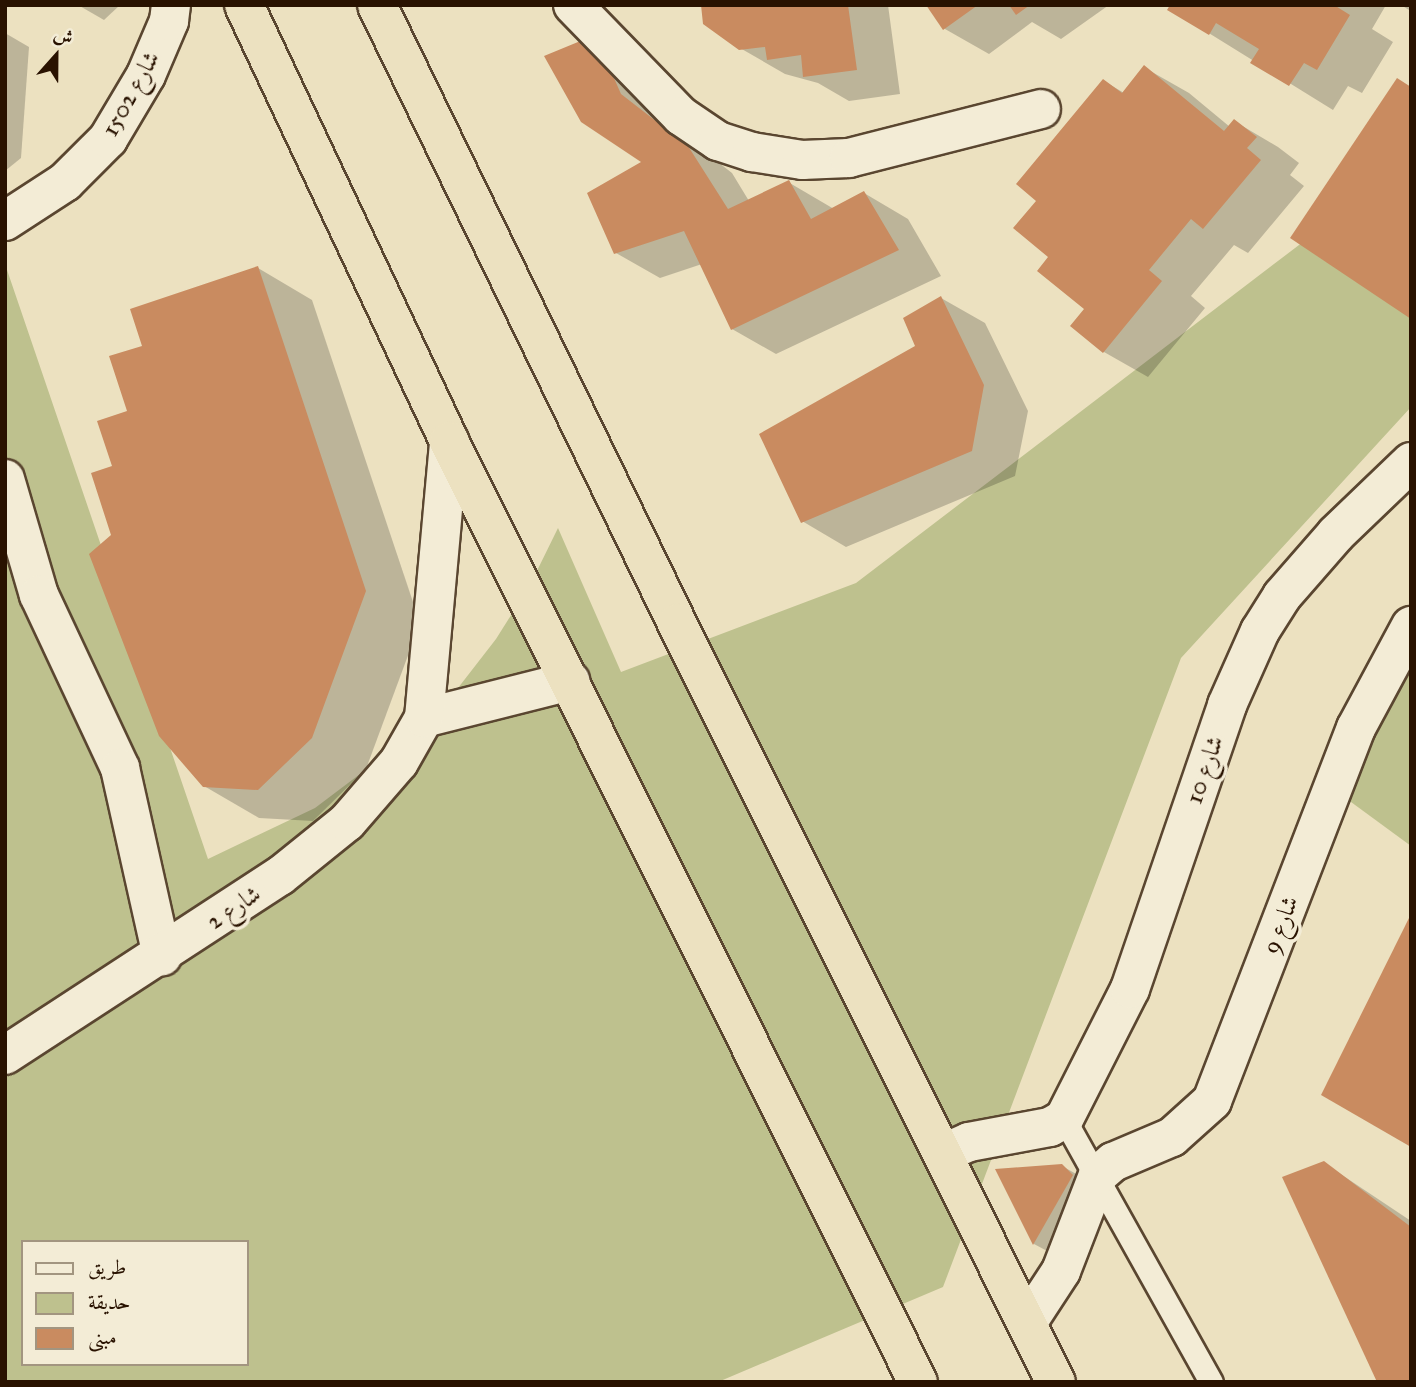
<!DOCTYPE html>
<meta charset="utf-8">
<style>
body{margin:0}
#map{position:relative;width:1416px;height:1387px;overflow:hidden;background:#ece1c0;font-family:"IM FELL Great Primer",Amiri,serif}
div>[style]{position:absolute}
.green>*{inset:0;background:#bec18e}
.shadow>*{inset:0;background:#0003}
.building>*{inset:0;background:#c98b60}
.roads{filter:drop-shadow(2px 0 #5a4630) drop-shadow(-2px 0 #5a4630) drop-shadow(0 2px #5a4630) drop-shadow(0 -2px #5a4630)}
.service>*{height:23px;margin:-11.5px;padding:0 11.5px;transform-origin:11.5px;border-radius:11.5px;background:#f3ecd6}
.minor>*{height:38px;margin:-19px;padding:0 19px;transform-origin:19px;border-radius:19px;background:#f3ecd6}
.tertiary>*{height:38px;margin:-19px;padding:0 19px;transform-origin:19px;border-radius:19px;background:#f3ecd6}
.motorway>*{height:38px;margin:-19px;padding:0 19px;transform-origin:19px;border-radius:19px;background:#ece1c0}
span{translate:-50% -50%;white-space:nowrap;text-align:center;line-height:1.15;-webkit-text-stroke:7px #f3ecd6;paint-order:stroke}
.street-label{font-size:24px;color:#291200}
.frame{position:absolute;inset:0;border:7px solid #291200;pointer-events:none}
.legend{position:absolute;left:21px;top:1240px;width:228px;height:126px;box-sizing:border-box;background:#f3ecd6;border:2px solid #a29580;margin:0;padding:9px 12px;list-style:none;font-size:21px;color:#291200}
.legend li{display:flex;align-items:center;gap:14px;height:35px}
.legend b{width:35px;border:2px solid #a29580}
.north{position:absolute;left:21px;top:21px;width:70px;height:70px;-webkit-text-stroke:5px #f3ecd6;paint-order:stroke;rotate:21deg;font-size:19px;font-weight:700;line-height:28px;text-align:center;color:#291200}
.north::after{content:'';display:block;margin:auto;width:24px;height:32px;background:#291200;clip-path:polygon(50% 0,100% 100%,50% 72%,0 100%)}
</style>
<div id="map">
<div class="green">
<i style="clip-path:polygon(evenodd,1337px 216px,1411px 292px,1411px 407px,1181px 658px,943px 1287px,718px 1382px,5px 1382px,5px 264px,208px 859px,315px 808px,413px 734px,458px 688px,496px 639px,530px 585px,558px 528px,621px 672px,856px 583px,1337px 216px,23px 1242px,247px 1242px,247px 1364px,23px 1364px,23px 1242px)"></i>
<i style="clip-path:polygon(1411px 667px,1411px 846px,1336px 791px)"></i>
</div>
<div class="shadow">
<i style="clip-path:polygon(78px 5px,120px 5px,104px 20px)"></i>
<i style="clip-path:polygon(703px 5px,888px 5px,900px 94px,849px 101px,818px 83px,785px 74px,740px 48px)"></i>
<i style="clip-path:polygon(928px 5px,1109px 5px,1061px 39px,1032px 22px,989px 54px,945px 29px)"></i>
<i style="clip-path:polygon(1172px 5px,1386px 5px,1372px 29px,1393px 42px,1362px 93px,1348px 86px,1333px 110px,1170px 9px)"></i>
<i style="clip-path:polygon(1401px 5px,1411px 5px,1411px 7px,1409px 10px)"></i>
<i style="clip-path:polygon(5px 33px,29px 47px,21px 158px,5px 171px)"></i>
<i style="clip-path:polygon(595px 37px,665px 121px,732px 173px,749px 201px,788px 182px,834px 209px,864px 193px,908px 219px,941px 276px,776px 354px,732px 329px,702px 264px,660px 278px,616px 253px,645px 162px)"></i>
<i style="clip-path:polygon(1145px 68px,1189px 93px,1230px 127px,1234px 121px,1278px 147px,1299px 163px,1290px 175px,1304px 186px,1248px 253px,1234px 245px,1191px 296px,1205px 308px,1148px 377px,1104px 352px,1073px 326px,1087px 309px,1050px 257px,1039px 200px,1104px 81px,1124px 93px)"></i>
<i style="clip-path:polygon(258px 268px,312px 300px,420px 623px,366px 769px,313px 821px,259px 818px,204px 786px,113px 536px,115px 467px,144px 347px)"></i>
<i style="clip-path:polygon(941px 298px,985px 323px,1028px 411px,1015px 476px,846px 547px,802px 521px,917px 346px)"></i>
<i style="clip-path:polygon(1324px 1163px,1411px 1221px,1411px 1382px)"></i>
<i style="clip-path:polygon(1062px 1166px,1078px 1175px,1049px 1252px,1034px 1244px,998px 1170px)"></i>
</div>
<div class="building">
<i style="clip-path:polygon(701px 5px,848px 5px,857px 70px,803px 77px,801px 55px,767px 60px,765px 47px,739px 50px,703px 24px)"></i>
<i style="clip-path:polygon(926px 5px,978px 5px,943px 30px)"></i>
<i style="clip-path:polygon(1009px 5px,1030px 5px,1016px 15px)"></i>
<i style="clip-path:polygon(1170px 5px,1334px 5px,1350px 15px,1317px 70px,1304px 63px,1289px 86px,1250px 63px,1259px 49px,1216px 23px,1209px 35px,1167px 10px)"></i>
<i style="clip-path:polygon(595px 35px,621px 94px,688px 146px,728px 209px,789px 180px,811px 219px,864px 191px,899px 250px,731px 330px,684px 231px,614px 254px,587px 193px,641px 162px,581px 122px,544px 56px)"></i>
<i style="clip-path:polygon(1144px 65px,1224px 131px,1234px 119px,1257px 137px,1247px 148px,1261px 160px,1203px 229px,1191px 219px,1149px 270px,1162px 281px,1103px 353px,1070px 326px,1084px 309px,1037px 271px,1048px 257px,1013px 228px,1036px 201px,1016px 184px,1103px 79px,1122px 93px)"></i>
<i style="clip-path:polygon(1397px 78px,1411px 87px,1411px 319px,1290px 238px)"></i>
<i style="clip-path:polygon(258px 266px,366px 591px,312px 738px,258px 790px,203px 787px,159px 736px,89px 554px,111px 535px,91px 473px,112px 466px,97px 421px,127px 411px,109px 356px,142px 346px,130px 309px)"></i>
<i style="clip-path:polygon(941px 296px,984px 385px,972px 451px,801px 523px,759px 434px,915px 346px,903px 318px)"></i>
<i style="clip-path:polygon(1411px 914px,1411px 1147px,1321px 1095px)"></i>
<i style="clip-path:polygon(1324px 1161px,1411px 1227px,1411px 1382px,1377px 1382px,1282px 1177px)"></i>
<i style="clip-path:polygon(1062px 1164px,1073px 1175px,1033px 1245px,995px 1169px)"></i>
</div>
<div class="roads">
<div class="service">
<i style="left:1064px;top:1119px;width:301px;rotate:60.8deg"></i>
</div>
<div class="minor">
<i style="left:573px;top:5px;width:155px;rotate:45.8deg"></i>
<i style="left:681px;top:116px;width:45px;rotate:34deg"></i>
<i style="left:718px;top:141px;width:36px;rotate:18deg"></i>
<i style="left:752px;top:152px;width:51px;rotate:9.1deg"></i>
<i style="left:802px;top:160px;width:47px;rotate:-2.4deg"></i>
<i style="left:849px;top:158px;width:198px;rotate:-14.3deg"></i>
<i style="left:5px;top:221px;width:72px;rotate:-33deg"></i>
<i style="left:65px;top:182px;width:61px;rotate:-45deg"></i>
<i style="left:108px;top:139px;width:74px;rotate:-59.3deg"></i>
<i style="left:146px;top:75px;width:59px;rotate:-66.9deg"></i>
<i style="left:169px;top:21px;width:16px;rotate:-83deg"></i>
<i style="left:5px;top:479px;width:121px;rotate:73.7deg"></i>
<i style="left:39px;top:595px;width:191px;rotate:64.9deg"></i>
<i style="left:120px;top:768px;width:193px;rotate:77.4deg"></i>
<i style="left:944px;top:1153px;width:27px;rotate:-24deg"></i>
<i style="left:969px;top:1142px;width:82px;rotate:-10.5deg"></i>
<i style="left:1050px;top:1127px;width:16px;rotate:-30deg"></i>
<i style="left:1064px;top:1119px;width:146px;rotate:-63.1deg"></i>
<i style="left:1130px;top:989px;width:300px;rotate:-71.1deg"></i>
<i style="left:1227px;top:705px;width:81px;rotate:-66deg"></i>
<i style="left:1260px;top:631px;width:41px;rotate:-57.8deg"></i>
<i style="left:1282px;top:596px;width:82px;rotate:-48.9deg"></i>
<i style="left:1336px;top:534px;width:104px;rotate:-43.8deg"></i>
<i style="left:1027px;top:1323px;width:62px;rotate:-56.8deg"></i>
<i style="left:1061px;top:1271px;width:103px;rotate:-68.9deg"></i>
<i style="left:1098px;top:1175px;width:20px;rotate:-41deg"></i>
<i style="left:1113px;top:1162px;width:64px;rotate:-23deg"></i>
<i style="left:1172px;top:1137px;width:54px;rotate:-42deg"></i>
<i style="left:1212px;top:1101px;width:400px;rotate:-68.9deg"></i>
<i style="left:1356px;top:728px;width:116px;rotate:-61.7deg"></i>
</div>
<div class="tertiary">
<i style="left:424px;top:718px;width:151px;rotate:-14.2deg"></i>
<i style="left:5px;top:1055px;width:328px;rotate:-33.1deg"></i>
<i style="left:280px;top:876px;width:86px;rotate:-38.9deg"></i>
<i style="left:347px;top:822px;width:79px;rotate:-49.1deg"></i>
<i style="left:399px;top:762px;width:51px;rotate:-60.4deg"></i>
<i style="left:424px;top:718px;width:278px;rotate:-84.8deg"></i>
</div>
<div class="motorway">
<i style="left:244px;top:5px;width:482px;rotate:64.8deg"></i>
<i style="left:449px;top:441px;width:1051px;rotate:63.51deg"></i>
<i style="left:377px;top:5px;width:687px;rotate:64.11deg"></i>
<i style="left:677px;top:623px;width:848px;rotate:63.47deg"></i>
</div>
</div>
<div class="street-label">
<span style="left:131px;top:94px;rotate:-61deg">شارع 1502</span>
<span style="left:1205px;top:770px;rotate:-71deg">شارع 10</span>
<span style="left:234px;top:908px;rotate:-34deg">شارع 2</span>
<span style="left:1281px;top:925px;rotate:-69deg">شارع 9</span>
</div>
<div class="frame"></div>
<ul class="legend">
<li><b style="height:9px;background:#f3ecd6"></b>طريق</li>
<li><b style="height:19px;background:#bec18e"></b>حديقة</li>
<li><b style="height:19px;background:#c98b60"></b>مبنى</li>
</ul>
<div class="north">ش</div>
</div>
